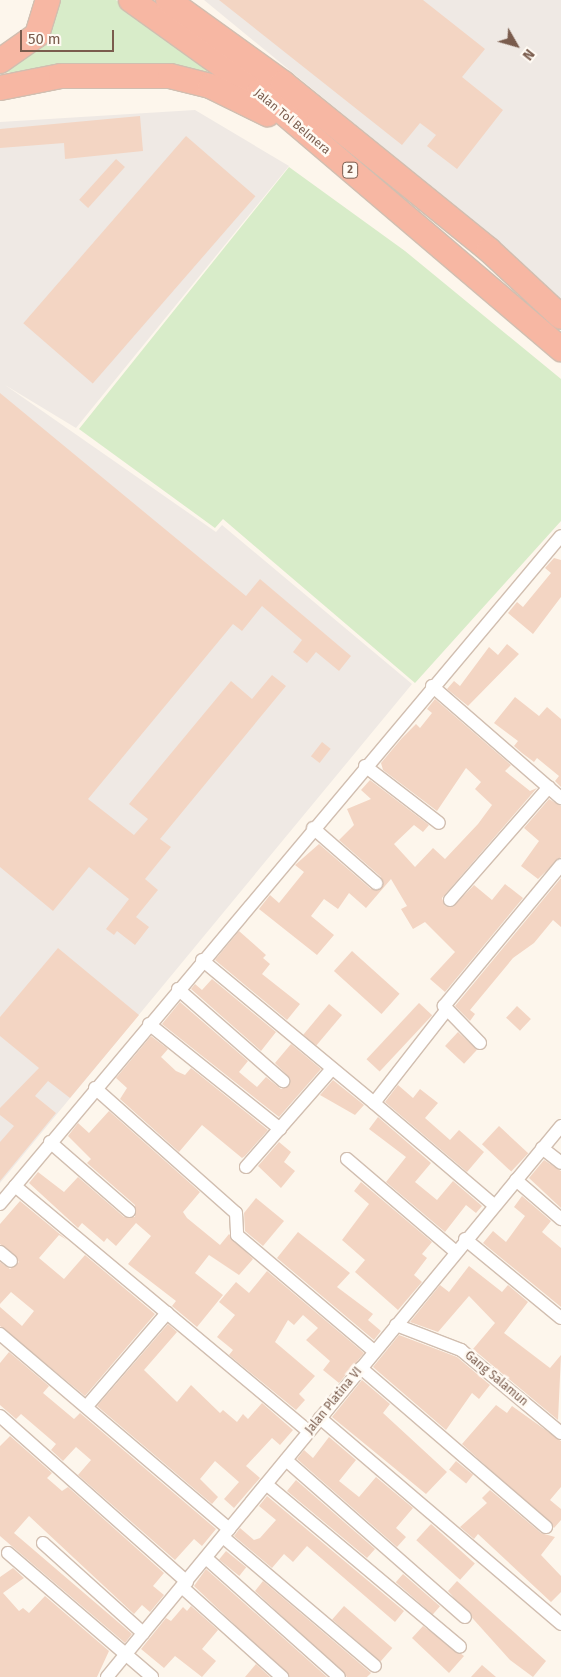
<!DOCTYPE html>
<style>
body{margin:0}
#map{position:relative;width:561px;height:1677px;overflow:hidden;background:#fdf6ec;font-family:"Fira Sans",sans-serif}
div>[style]{position:absolute}
.industrial>*{inset:0;background:#efe9e4}
.green>*{inset:0;background:#d8ecc9}
.building>*{inset:0;background:#f3d5c3;transform-origin:0 0}
.roads{filter:drop-shadow(1px 0 #d1beb0) drop-shadow(-1px 0 #d1beb0) drop-shadow(0 1px #d1beb0) drop-shadow(0 -1px #d1beb0)}
.street>*{height:12px;margin:-6px;padding:0 6px;transform-origin:6px;border-radius:6px;background:#fff}
.highway>*{height:24px;margin:-12px;padding:0 12px;transform-origin:12px;border-radius:12px;background:#f7b7a3}
span{translate:-50% -50%;white-space:nowrap;text-align:center;line-height:1.15;-webkit-text-stroke:5px #fffaf3;paint-order:stroke}
.shield-label span{padding:1px 4px;background:#fffaf3;border:1px solid;border-radius:4px;-webkit-text-stroke-width:0}
.shield-label{font-size:11px;color:#7a5c4d;font-weight:700}
.street-label{font-size:12px;color:#7a5c4d}
.north{position:absolute;left:491px;top:20px;width:50px;height:50px;-webkit-text-stroke:4px #fffaf3;paint-order:stroke;rotate:128deg;font-size:14px;font-weight:700;line-height:20px;text-align:center;color:#7a5c4d}
.north::after{content:'';display:block;margin:auto;width:18px;height:22px;background:#7a5c4d;clip-path:polygon(50% 0,100% 100%,50% 72%,0 100%)}
.scale{position:absolute;left:20px;top:30px;width:94px;height:22px;box-sizing:border-box;border:2px solid #7a5c4d;border-top:0;padding-left:6px;font-size:15px;line-height:18px;white-space:nowrap;color:#7a5c4d;-webkit-text-stroke:4px #fffaf3;paint-order:stroke}
</style>
<div id="map">
<div class="industrial">
<i style="clip-path:polygon(204px 0,561px 0,561px 301px,495px 239px)"></i>
<i style="clip-path:polygon(195px 110px,289px 166px,76px 428px,5px 385px,216px 532px,222px 525px,412px 684px,0 1183px,0 122px)"></i>
</div>
<div class="green">
<i style="clip-path:polygon(59px 0,116px 0,227px 83px,110px 67px,0 73px,0 68px,44px 37px,56px 17px)"></i>
<i style="clip-path:polygon(289px 167px,405px 251px,561px 379px,561px 521px,415px 683px,223px 519px,215px 528px,79px 429px)"></i>
</div>
<div class="building">
<i style="clip-path:polygon(219px 0,423px 0,485px 49px,462px 77px,503px 110px,457px 169px,427px 146px,436px 135px,420px 123px,402px 145px)"></i>
<i style="clip-path:polygon(140px 116px,143px 151px,65px 159px,64px 143px,0 148px,0 129px)"></i>
<i style="left:186px;top:136px;width:92px;height:248px;rotate:41deg"></i>
<i style="left:116px;top:159px;width:12px;height:55px;rotate:42deg"></i>
<i style="clip-path:polygon(0 393px,246px 596px,260px 579px,351px 656px,339px 671px,316px 652px,307px 663px,293px 652px,302px 640px,262px 606px,242px 631px,233px 624px,88px 799px,134px 835px,148px 819px,129px 804px,231px 681px,252px 699px,272px 675px,286px 686px,160px 839px,171px 847px,145px 879px,158px 890px,136px 917px,149px 927px,135px 945px,117px 931px,114px 935px,106px 929px,129px 899px,89px 867px,53px 911px,0 867px)"></i>
<i style="clip-path:polygon(554px 558px,561px 560px,561px 597px,533px 634px,508px 613px,517px 602px,523px 607px,551px 573px,545px 568px)"></i>
<i style="clip-path:polygon(507px 644px,519px 654px,468px 706px,447px 689px,454px 681px,460px 686px,489px 647px,498px 655px)"></i>
<i style="clip-path:polygon(515px 697px,539px 716px,547px 707px,561px 719px,561px 787px,555px 781px,559px 776px,537px 758px,534px 762px,522px 753px,514px 746px,518px 741px,494px 723px)"></i>
<i style="clip-path:polygon(435px 699px,511px 765px,505px 771px,530px 791px,537px 788px,442px 898px,445px 906px,453px 907px,474px 885px,492px 900px,505px 884px,523px 898px,445px 992px,430px 979px,455px 952px,425px 922px,413px 929px,401px 909px,407px 906px,391px 879px,366px 908px,349px 893px,338px 909px,324px 899px,311px 916px,334px 935px,317px 955px,259px 909px,270px 895px,279px 903px,304px 872px,295px 865px,319px 844px,371px 889px,382px 888px,381px 877px,339px 840px,354px 825px,347px 809px,371px 799px,361px 790px,370px 780px,429px 825px,423px 832px,414px 825px,394px 844px,415px 867px,433px 848px,445px 859px,478px 824px,492px 805px,475px 789px,481px 782px,466px 768px,437px 811px,383px 770px,381px 763px,402px 738px,416px 724px,420px 728px,432px 713px,427px 709px)"></i>
<i style="left:322px;top:742px;width:11px;height:18px;rotate:38deg"></i>
<i style="clip-path:polygon(549px 799px,561px 806px,561px 857px,538px 879px,521px 866px,539px 841px,524px 828px)"></i>
<i style="clip-path:polygon(561px 878px,561px 927px,553px 920px,534px 943px,513px 958px,470px 1010px,475px 1014px,470px 1021px,455px 1006px)"></i>
<i style="clip-path:polygon(239px 931px,266px 955px,263px 958px,270px 964px,262px 974px,300px 1004px,287px 1020px,215px 960px)"></i>
<i style="clip-path:polygon(58px 948px,139px 1015px,70px 1098px,48px 1081px,35px 1096px,56px 1113px,0 1181px,0 1142px,14px 1126px,0 1115px,0 1108px,39px 1068px,0 1036px,0 1017px)"></i>
<i style="left:352px;top:951px;width:64px;height:27px;rotate:42deg"></i>
<i style="clip-path:polygon(212px 979px,276px 1032px,261px 1051px,191px 989px,195px 984px,202px 990px)"></i>
<i style="clip-path:polygon(180px 1002px,248px 1061px,239px 1072px,257px 1087px,266px 1077px,281px 1089px,289px 1086px,290px 1078px,275px 1063px,291px 1044px,321px 1069px,279px 1117px,162px 1024px)"></i>
<i style="left:419px;top:1003px;width:18px;height:77px;rotate:43deg"></i>
<i style="left:329px;top:1004px;width:17px;height:40px;rotate:40deg"></i>
<i style="left:517px;top:1006px;width:19px;height:16px;rotate:43deg"></i>
<i style="left:458px;top:1032px;width:26px;height:19px;rotate:43deg"></i>
<i style="clip-path:polygon(151px 1036px,168px 1049px,161px 1057px,176px 1071px,185px 1075px,191px 1068px,268px 1130px,245px 1156px,242px 1158px,202px 1125px,179px 1152px,120px 1099px,127px 1088px,116px 1078px)"></i>
<i style="clip-path:polygon(333px 1080px,364px 1105px,355px 1115px,320px 1095px)"></i>
<i style="clip-path:polygon(398px 1085px,413px 1098px,420px 1089px,438px 1103px,425px 1118px,450px 1140px,459px 1130px,484px 1152px,467px 1172px,385px 1102px)"></i>
<i style="clip-path:polygon(109px 1111px,200px 1192px,183px 1212px,187px 1218px,220px 1245px,229px 1234px,253px 1259px,239px 1275px,209px 1255px,195px 1273px,223px 1295px,197px 1327px,172px 1306px,176px 1301px,128px 1264px,151px 1236px,136px 1223px,116px 1246px,107px 1238px,104px 1242px,82px 1223px,78px 1228px,29px 1183px,38px 1172px,64px 1192px,78px 1177px,124px 1217px,135px 1217px,135px 1205px,87px 1163px,91px 1159px,68px 1136px,78px 1123px,89px 1133px)"></i>
<i style="clip-path:polygon(378px 1117px,431px 1163px,415px 1182px,437px 1200px,453px 1181px,482px 1206px,476px 1213px,466px 1205px,445px 1232px,386px 1182px,406px 1157px,369px 1129px)"></i>
<i style="left:499px;top:1126px;width:40px;height:25px;rotate:43deg"></i>
<i style="clip-path:polygon(279px 1142px,291px 1152px,284px 1162px,295px 1171px,281px 1188px,258px 1166px)"></i>
<i style="clip-path:polygon(544px 1160px,561px 1171px,561px 1208px,529px 1178px)"></i>
<i style="clip-path:polygon(361px 1182px,432px 1242px,422px 1254px,427px 1258px,414px 1275px,422px 1282px,398px 1310px,355px 1272px,365px 1260px,342px 1240px,369px 1204px,354px 1191px)"></i>
<i style="clip-path:polygon(522px 1196px,551px 1221px,542px 1232px,561px 1248px,561px 1307px,483px 1243px,493px 1231px,506px 1242px,525px 1216px,514px 1207px)"></i>
<i style="clip-path:polygon(256px 1198px,284px 1221px,263px 1246px,245px 1231px,244px 1213px)"></i>
<i style="clip-path:polygon(20px 1201px,67px 1240px,59px 1235px,39px 1258px,64px 1279px,85px 1255px,155px 1314px,85px 1396px,0 1326px,0 1307px,22px 1326px,34px 1311px,11px 1292px,0 1304px,0 1262px,10px 1269px,19px 1262px,0 1244px,0 1224px)"></i>
<i style="clip-path:polygon(298px 1232px,350px 1273px,337px 1287px,373px 1314px,368px 1320px,381px 1331px,374px 1340px,277px 1258px)"></i>
<i style="clip-path:polygon(469px 1266px,502px 1292px,508px 1285px,528px 1302px,504px 1333px,550px 1368px,561px 1355px,558px 1420px,473px 1349px,495px 1323px,469px 1296px,438px 1332px,410px 1322px,440px 1285px,449px 1292px)"></i>
<i style="clip-path:polygon(267px 1271px,364px 1353px,339px 1383px,323px 1370px,330px 1361px,306px 1340px,318px 1328px,303px 1315px,294px 1325px,288px 1320px,275px 1342px,315px 1376px,299px 1394px,305px 1400px,296px 1410px,229px 1355px,233px 1350px,217px 1337px,235px 1315px,219px 1302px,236px 1282px,249px 1293px)"></i>
<i style="clip-path:polygon(168px 1324px,177px 1332px,144px 1370px,177px 1402px,191px 1385px,220px 1413px,223px 1410px,237px 1422px,243px 1414px,248px 1419px,262px 1403px,293px 1430px,280px 1445px,272px 1438px,246px 1466px,260px 1478px,234px 1508px,224px 1499px,239px 1482px,215px 1461px,200px 1479px,218px 1497px,212px 1504px,97px 1406px)"></i>
<i style="clip-path:polygon(399px 1335px,457px 1357px,490px 1385px,479px 1399px,472px 1393px,446px 1430px,373px 1367px)"></i>
<i style="clip-path:polygon(9px 1352px,49px 1386px,43px 1393px,74px 1419px,80px 1413px,216px 1529px,202px 1546px,194px 1539px,175px 1560px,78px 1475px,91px 1460px,76px 1447px,63px 1461px,51px 1450px,56px 1444px,21px 1414px,16px 1419px,0 1405px,0 1363px)"></i>
<i style="clip-path:polygon(362px 1380px,390px 1404px,383px 1413px,447px 1472px,426px 1494px,332px 1417px)"></i>
<i style="clip-path:polygon(496px 1405px,507px 1413px,512px 1406px,561px 1441px,561px 1487px,550px 1500px,561px 1509px,561px 1520px,554px 1528px,462px 1444px)"></i>
<i style="clip-path:polygon(10px 1436px,52px 1473px,47px 1478px,62px 1491px,68px 1487px,164px 1573px,153px 1586px,164px 1595px,150px 1612px,142px 1605px,134px 1614px,29px 1516px,14px 1533px,132px 1634px,125px 1643px,0 1536px,0 1446px)"></i>
<i style="clip-path:polygon(329px 1437px,356px 1460px,339px 1481px,359px 1497px,376px 1477px,413px 1508px,396px 1528px,406px 1537px,397px 1547px,297px 1459px,304px 1450px,313px 1458px)"></i>
<i style="left:456px;top:1461px;width:22px;height:11px;rotate:39deg"></i>
<i style="clip-path:polygon(296px 1480px,375px 1549px,367px 1558px,287px 1491px)"></i>
<i style="clip-path:polygon(490px 1490px,541px 1533px,555px 1537px,541px 1555px,561px 1576px,561px 1592px,551px 1602px,478px 1534px,474px 1539px,460px 1527px,487px 1503px,482px 1498px)"></i>
<i style="clip-path:polygon(267px 1496px,404px 1611px,395px 1622px,307px 1546px,293px 1562px,284px 1554px,272px 1568px,234px 1536px,240px 1528px,254px 1540px,260px 1538px,276px 1520px,259px 1506px)"></i>
<i style="left:431px;top:1524px;width:59px;height:22px;rotate:42deg"></i>
<i style="left:226px;top:1551px;width:26px;height:11px;rotate:39deg"></i>
<i style="clip-path:polygon(13px 1568px,24px 1578px,3px 1593px,19px 1611px,23px 1608px,29px 1613px,45px 1596px,109px 1651px,97px 1677px,0 1677px,0 1577px)"></i>
<i style="clip-path:polygon(206px 1569px,327px 1677px,290px 1677px,194px 1586px)"></i>
<i style="left:403px;top:1574px;width:49px;height:11px;rotate:41deg"></i>
<i style="clip-path:polygon(263px 1581px,371px 1673px,367px 1677px,347px 1677px,255px 1591px)"></i>
<i style="clip-path:polygon(457px 1581px,546px 1661px,533px 1677px,510px 1660px,448px 1591px)"></i>
<i style="clip-path:polygon(191px 1606px,218px 1630px,202px 1649px,216px 1661px,202px 1677px,175px 1656px,164px 1668px,141px 1649px,166px 1618px,171px 1621px,183px 1607px,187px 1611px)"></i>
<i style="left:344px;top:1606px;width:64px;height:18px;rotate:41deg"></i>
<i style="clip-path:polygon(423px 1626px,464px 1656px,449px 1673px,412px 1638px)"></i>
<i style="clip-path:polygon(256px 1664px,270px 1677px,245px 1677px)"></i>
<i style="clip-path:polygon(482px 1665px,496px 1677px,471px 1677px)"></i>
</div>
<div class="roads">
<div class="street">
<i style="left:432px;top:686px;width:171px;rotate:41deg"></i>
<i style="left:365px;top:766px;width:93px;rotate:37.6deg"></i>
<i style="left:313px;top:828px;width:84px;rotate:41.1deg"></i>
<i style="left:450px;top:900px;width:150px;rotate:-48.8deg"></i>
<i style="left:202px;top:960px;width:224px;rotate:39.7deg"></i>
<i style="left:178px;top:989px;width:140px;rotate:41.2deg"></i>
<i style="left:445px;top:1012px;width:115px;rotate:128deg"></i>
<i style="left:374px;top:1103px;width:157px;rotate:40.4deg"></i>
<i style="left:149px;top:1024px;width:168px;rotate:38.7deg"></i>
<i style="left:480px;top:1043px;width:52px;rotate:-134.2deg"></i>
<i style="left:444px;top:1006px;width:183px;rotate:-50.3deg"></i>
<i style="left:95px;top:1088px;width:188px;rotate:41.6deg"></i>
<i style="left:236px;top:1213px;width:22px;rotate:87deg"></i>
<i style="left:237px;top:1235px;width:180px;rotate:40.3deg"></i>
<i style="left:50px;top:1142px;width:105px;rotate:41.1deg"></i>
<i style="left:542px;top:1148px;width:24px;rotate:38deg"></i>
<i style="left:347px;top:1159px;width:143px;rotate:40.5deg"></i>
<i style="left:246px;top:1167px;width:129px;rotate:-48.8deg"></i>
<i style="left:516px;top:1180px;width:60px;rotate:40.9deg"></i>
<i style="left:15px;top:1186px;width:383px;rotate:39.9deg"></i>
<i style="left:0;top:1204px;width:872px;rotate:-49.98deg"></i>
<i style="left:465px;top:1239px;width:124px;rotate:39.5deg"></i>
<i style="left:0;top:1252px;width:14px;rotate:39deg"></i>
<i style="left:396px;top:1325px;width:70px;rotate:21deg"></i>
<i style="left:461px;top:1350px;width:130px;rotate:39.7deg"></i>
<i style="left:0;top:1334px;width:301px;rotate:40.4deg"></i>
<i style="left:361px;top:1368px;width:244px;rotate:40.7deg"></i>
<i style="left:87px;top:1406px;width:123px;rotate:-49.3deg"></i>
<i style="left:0;top:1416px;width:250px;rotate:41.6deg"></i>
<i style="left:320px;top:1418px;width:317px;rotate:40.5deg"></i>
<i style="left:286px;top:1460px;width:238px;rotate:41.3deg"></i>
<i style="left:266px;top:1484px;width:253px;rotate:40deg"></i>
<i style="left:223px;top:1537px;width:199px;rotate:40.3deg"></i>
<i style="left:43px;top:1543px;width:135px;rotate:42deg"></i>
<i style="left:8px;top:1553px;width:190px;rotate:40.7deg"></i>
<i style="left:206px;top:1558px;width:178px;rotate:41.8deg"></i>
<i style="left:182px;top:1587px;width:135px;rotate:42deg"></i>
<i style="left:107px;top:1677px;width:714px;rotate:-50.51deg"></i>
</div>
<div class="highway">
<i style="left:131px;top:0;width:158px;rotate:35.7deg"></i>
<i style="left:259px;top:92px;width:397px;rotate:40.4deg"></i>
<i style="left:168px;top:0;width:142px;rotate:35.8deg"></i>
<i style="left:283px;top:83px;width:265px;rotate:39deg"></i>
<i style="left:489px;top:250px;width:98px;rotate:42.9deg"></i>
<i style="left:0;top:61px;width:45px;rotate:-35.1deg"></i>
<i style="left:37px;top:35px;width:37px;rotate:-73deg"></i>
<i style="left:0;top:88px;width:62px;rotate:-11.1deg"></i>
<i style="left:61px;top:76px;width:109px"></i>
<i style="left:170px;top:76px;width:41px;rotate:14deg"></i>
<i style="left:210px;top:86px;width:64px;rotate:26.2deg"></i>
</div>
</div>
<div class="shield-label">
<span style="left:350px;top:170px">2</span>
</div>
<div class="street-label">
<span style="left:292px;top:122px;rotate:40deg">Jalan Tol Belmera</span>
<span style="left:496px;top:1379px;rotate:40deg">Gang Salamun</span>
<span style="left:334px;top:1401px;rotate:-51deg">Jalan Platina VI</span>
</div>
<div class="north">N</div>
<div class="scale">50 m</div>
</div>
